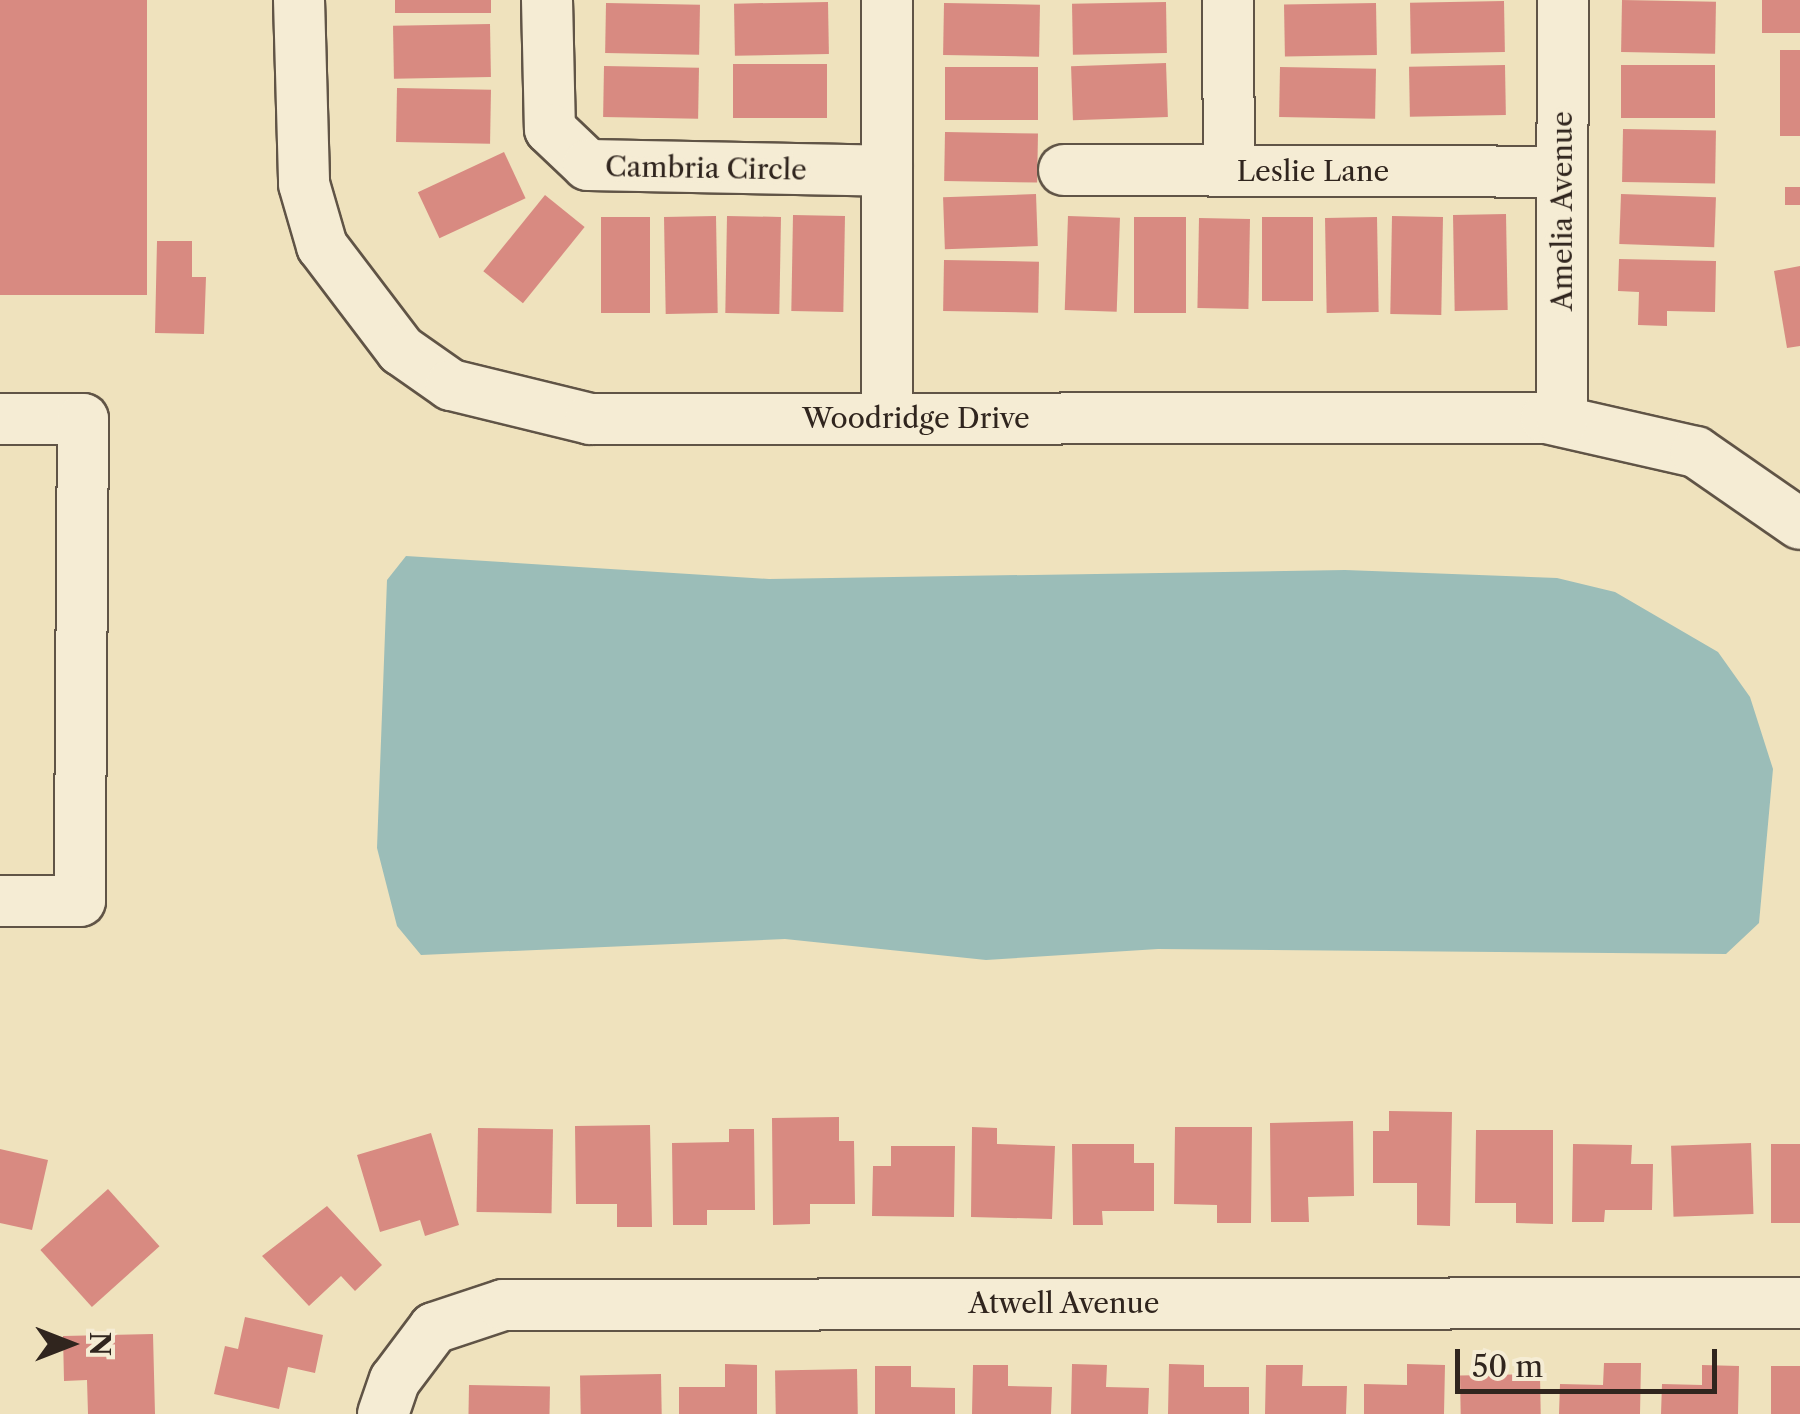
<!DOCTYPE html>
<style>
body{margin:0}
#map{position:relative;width:1800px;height:1414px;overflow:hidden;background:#efe2bd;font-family:"Libre Caslon Text",serif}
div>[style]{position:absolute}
.water>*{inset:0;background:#9bbdb8}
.building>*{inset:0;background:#d88a81;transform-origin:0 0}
.roads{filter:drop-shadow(2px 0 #605446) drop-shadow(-2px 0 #605446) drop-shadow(0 2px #605446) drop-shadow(0 -2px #605446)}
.minor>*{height:50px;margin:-25px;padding:0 25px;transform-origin:25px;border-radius:25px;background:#f5ecd4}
span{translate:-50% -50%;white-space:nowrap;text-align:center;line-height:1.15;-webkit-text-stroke:9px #f5ecd4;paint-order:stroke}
.street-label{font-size:28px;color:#30251e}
.north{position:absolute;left:20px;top:1294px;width:100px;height:100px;-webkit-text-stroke:8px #f5ecd4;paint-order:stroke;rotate:90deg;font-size:28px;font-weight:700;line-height:40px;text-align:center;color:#30251e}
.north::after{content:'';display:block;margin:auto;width:35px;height:45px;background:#30251e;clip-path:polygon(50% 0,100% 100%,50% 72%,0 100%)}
.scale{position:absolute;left:1455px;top:1349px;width:262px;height:45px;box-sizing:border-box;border:5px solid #30251e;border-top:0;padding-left:12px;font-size:30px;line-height:35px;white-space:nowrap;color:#30251e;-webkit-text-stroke:8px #f5ecd4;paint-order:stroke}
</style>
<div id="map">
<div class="water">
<i style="clip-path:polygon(406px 556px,769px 579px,1345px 570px,1557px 578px,1615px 592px,1718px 652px,1750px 697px,1773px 769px,1759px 923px,1726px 954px,1158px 949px,986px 960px,785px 939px,421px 955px,397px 926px,377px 848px,387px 580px)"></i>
</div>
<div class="building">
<i style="left:0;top:0;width:147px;height:295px"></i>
<i style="left:395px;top:0;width:96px;height:13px"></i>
<i style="left:1622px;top:0;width:94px;height:52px;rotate:1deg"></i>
<i style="left:1762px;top:0;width:38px;height:33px"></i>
<i style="left:1504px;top:1px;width:51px;height:94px;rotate:89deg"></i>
<i style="left:828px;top:2px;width:52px;height:94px;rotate:89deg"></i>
<i style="left:1166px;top:2px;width:51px;height:94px;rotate:89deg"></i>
<i style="left:606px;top:3px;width:94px;height:50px;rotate:1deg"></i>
<i style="left:944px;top:3px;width:96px;height:52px;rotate:1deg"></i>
<i style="left:1376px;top:3px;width:52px;height:92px;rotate:89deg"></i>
<i style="left:490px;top:24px;width:53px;height:97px;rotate:89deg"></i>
<i style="left:1780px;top:50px;width:20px;height:86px"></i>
<i style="left:1166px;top:63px;width:54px;height:95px;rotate:88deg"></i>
<i style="left:827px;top:64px;width:54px;height:94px;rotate:90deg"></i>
<i style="left:1505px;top:65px;width:50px;height:96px;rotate:89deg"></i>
<i style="left:1715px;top:65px;width:53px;height:94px;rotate:90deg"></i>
<i style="left:604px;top:66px;width:95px;height:51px;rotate:1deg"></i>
<i style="left:1038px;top:67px;width:53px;height:93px;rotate:90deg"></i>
<i style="left:1280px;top:67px;width:96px;height:50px;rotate:1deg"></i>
<i style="left:397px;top:88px;width:94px;height:54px;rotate:1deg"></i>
<i style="left:1623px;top:129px;width:93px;height:53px;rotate:1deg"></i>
<i style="left:945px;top:132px;width:93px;height:49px;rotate:1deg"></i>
<i style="left:504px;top:152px;width:51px;height:95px;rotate:65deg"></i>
<i style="left:1785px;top:187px;width:15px;height:18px"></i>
<i style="left:1036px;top:194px;width:52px;height:93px;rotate:88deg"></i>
<i style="left:1621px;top:194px;width:95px;height:50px;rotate:2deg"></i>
<i style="left:545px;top:195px;width:51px;height:98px;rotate:39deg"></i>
<i style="left:1506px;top:214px;width:96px;height:53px;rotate:89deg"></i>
<i style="left:793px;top:215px;width:52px;height:96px;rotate:1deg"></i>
<i style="left:716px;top:216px;width:97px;height:52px;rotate:89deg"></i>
<i style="left:727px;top:216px;width:54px;height:97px;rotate:1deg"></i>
<i style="left:1068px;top:216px;width:52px;height:94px;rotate:2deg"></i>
<i style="left:1392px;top:216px;width:51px;height:98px;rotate:1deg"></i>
<i style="left:601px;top:217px;width:49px;height:96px"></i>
<i style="left:1134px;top:217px;width:52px;height:96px"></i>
<i style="left:1262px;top:217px;width:51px;height:84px"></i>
<i style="left:1377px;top:217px;width:95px;height:52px;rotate:89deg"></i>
<i style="left:1199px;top:218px;width:51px;height:90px;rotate:1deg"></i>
<i style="clip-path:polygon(157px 241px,192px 241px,192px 277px,206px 277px,204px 334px,155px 333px)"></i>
<i style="clip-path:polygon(1619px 259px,1716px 261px,1715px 312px,1667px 311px,1667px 326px,1638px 325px,1639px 292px,1618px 291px)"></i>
<i style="left:944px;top:260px;width:95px;height:51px;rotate:1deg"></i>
<i style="clip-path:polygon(1800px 266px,1800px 346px,1787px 348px,1774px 271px)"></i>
<i style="clip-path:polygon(1389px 1111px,1452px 1112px,1450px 1226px,1417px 1225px,1417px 1183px,1373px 1183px,1373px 1131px,1389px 1131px)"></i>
<i style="clip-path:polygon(839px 1117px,839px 1141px,854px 1141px,855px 1204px,810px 1204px,810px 1224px,773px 1225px,772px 1118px)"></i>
<i style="clip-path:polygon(1353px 1121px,1354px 1196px,1308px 1197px,1309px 1222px,1271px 1222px,1270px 1123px)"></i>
<i style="clip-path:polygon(650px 1125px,652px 1227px,617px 1227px,617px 1204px,576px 1204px,575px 1126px)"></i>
<i style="clip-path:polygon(972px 1127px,997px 1128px,997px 1144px,1055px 1146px,1052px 1219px,971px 1217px)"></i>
<i style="clip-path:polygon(1175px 1127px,1252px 1127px,1251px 1223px,1217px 1223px,1217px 1205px,1174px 1204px)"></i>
<i style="left:478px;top:1128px;width:75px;height:84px;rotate:1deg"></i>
<i style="clip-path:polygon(729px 1129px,754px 1129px,755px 1210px,707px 1210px,707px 1225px,673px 1225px,672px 1143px,729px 1142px)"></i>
<i style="clip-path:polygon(1476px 1130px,1553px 1130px,1553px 1224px,1516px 1223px,1516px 1203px,1475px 1203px)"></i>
<i style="clip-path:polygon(431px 1133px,459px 1225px,425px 1236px,420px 1220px,380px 1232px,357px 1155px)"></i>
<i style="left:1751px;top:1143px;width:71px;height:80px;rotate:88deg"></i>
<i style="clip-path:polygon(1072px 1144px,1134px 1144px,1134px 1163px,1154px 1163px,1154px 1211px,1102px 1211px,1103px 1225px,1073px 1225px)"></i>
<i style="clip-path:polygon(1573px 1144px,1632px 1145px,1631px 1164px,1653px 1164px,1652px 1210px,1605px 1210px,1604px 1222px,1572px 1222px)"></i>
<i style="left:1771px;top:1144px;width:29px;height:79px"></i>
<i style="clip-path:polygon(891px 1146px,955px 1146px,954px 1217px,872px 1216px,873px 1166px,891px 1166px)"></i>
<i style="clip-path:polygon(0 1149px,48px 1160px,32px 1230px,0 1223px)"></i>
<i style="left:108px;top:1189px;width:77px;height:91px;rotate:48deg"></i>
<i style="clip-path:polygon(327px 1206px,382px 1265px,355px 1291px,341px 1276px,309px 1306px,262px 1256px)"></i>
<i style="clip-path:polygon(245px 1317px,323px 1335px,315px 1373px,288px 1367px,279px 1409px,214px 1394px,225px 1346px,238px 1349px)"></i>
<i style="clip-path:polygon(153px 1334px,155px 1414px,88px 1414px,87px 1380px,64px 1381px,63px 1336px)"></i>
<i style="clip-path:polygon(1604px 1363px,1641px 1363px,1640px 1414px,1559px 1414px,1560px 1384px,1603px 1385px)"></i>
<i style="clip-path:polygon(725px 1364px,757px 1365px,757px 1414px,679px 1414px,679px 1387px,725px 1387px)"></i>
<i style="clip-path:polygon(1072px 1364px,1107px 1365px,1106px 1387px,1149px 1388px,1148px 1414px,1071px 1414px)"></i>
<i style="clip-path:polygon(1169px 1364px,1204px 1365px,1204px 1387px,1249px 1387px,1249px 1414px,1168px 1414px)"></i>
<i style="clip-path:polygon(1407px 1364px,1445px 1365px,1444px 1414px,1364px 1414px,1364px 1384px,1407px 1385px)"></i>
<i style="clip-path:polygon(973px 1365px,1008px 1365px,1008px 1386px,1052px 1387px,1051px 1414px,972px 1414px)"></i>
<i style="clip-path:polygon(1266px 1365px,1303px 1365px,1302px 1386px,1347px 1386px,1346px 1414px,1265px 1414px)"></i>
<i style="clip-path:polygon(1702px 1365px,1739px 1366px,1738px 1414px,1661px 1414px,1662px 1384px,1702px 1385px)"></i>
<i style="clip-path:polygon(875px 1366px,911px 1366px,911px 1387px,955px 1388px,955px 1414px,875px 1414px)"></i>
<i style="left:1771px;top:1366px;width:29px;height:48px"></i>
<i style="left:857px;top:1369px;width:45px;height:82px;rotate:89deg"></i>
<i style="left:661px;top:1374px;width:40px;height:81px;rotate:89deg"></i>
<i style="left:1540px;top:1374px;width:40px;height:80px;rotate:89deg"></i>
<i style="left:469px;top:1385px;width:81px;height:29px;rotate:1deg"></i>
</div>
<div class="roads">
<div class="minor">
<i style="left:299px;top:0;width:184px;rotate:88.4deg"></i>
<i style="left:304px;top:184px;width:65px;rotate:73.8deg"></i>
<i style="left:322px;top:246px;width:131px;rotate:52.8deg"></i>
<i style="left:401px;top:350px;width:61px;rotate:35deg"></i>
<i style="left:451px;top:385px;width:143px;rotate:13.7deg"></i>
<i style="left:590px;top:419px;width:956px;rotate:-0.06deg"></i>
<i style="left:1546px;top:418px;width:154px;rotate:12.8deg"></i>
<i style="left:1696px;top:452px;width:126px;rotate:34.7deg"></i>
<i style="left:547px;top:0;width:129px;rotate:88.7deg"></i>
<i style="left:550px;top:129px;width:52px;rotate:43.5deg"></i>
<i style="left:588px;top:165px;width:299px;rotate:1.1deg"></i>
<i style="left:1228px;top:0;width:171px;rotate:89.7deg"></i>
<i style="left:1064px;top:170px;width:498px;rotate:0.2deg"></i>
<i style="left:887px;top:418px;width:418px;rotate:-90deg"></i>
<i style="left:0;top:419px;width:83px"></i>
<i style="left:83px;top:419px;width:482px;rotate:90.4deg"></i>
<i style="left:80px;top:901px;width:80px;rotate:180deg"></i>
<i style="left:1562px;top:421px;width:421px;rotate:-89.9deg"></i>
<i style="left:383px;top:1414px;width:36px;rotate:-71deg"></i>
<i style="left:395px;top:1380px;width:65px;rotate:-53.1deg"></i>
<i style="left:434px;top:1328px;width:73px;rotate:-18.4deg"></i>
<i style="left:503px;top:1305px;width:1297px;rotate:-0.09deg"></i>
</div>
</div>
<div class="street-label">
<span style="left:706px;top:168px;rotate:1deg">Cambria Circle</span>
<span style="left:1313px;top:171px">Leslie Lane</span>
<span style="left:1562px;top:211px;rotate:-90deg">Amelia Avenue</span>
<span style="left:916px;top:418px">Woodridge Drive</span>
<span style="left:1064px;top:1303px">Atwell Avenue</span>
</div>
<div class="north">N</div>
<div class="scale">50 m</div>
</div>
